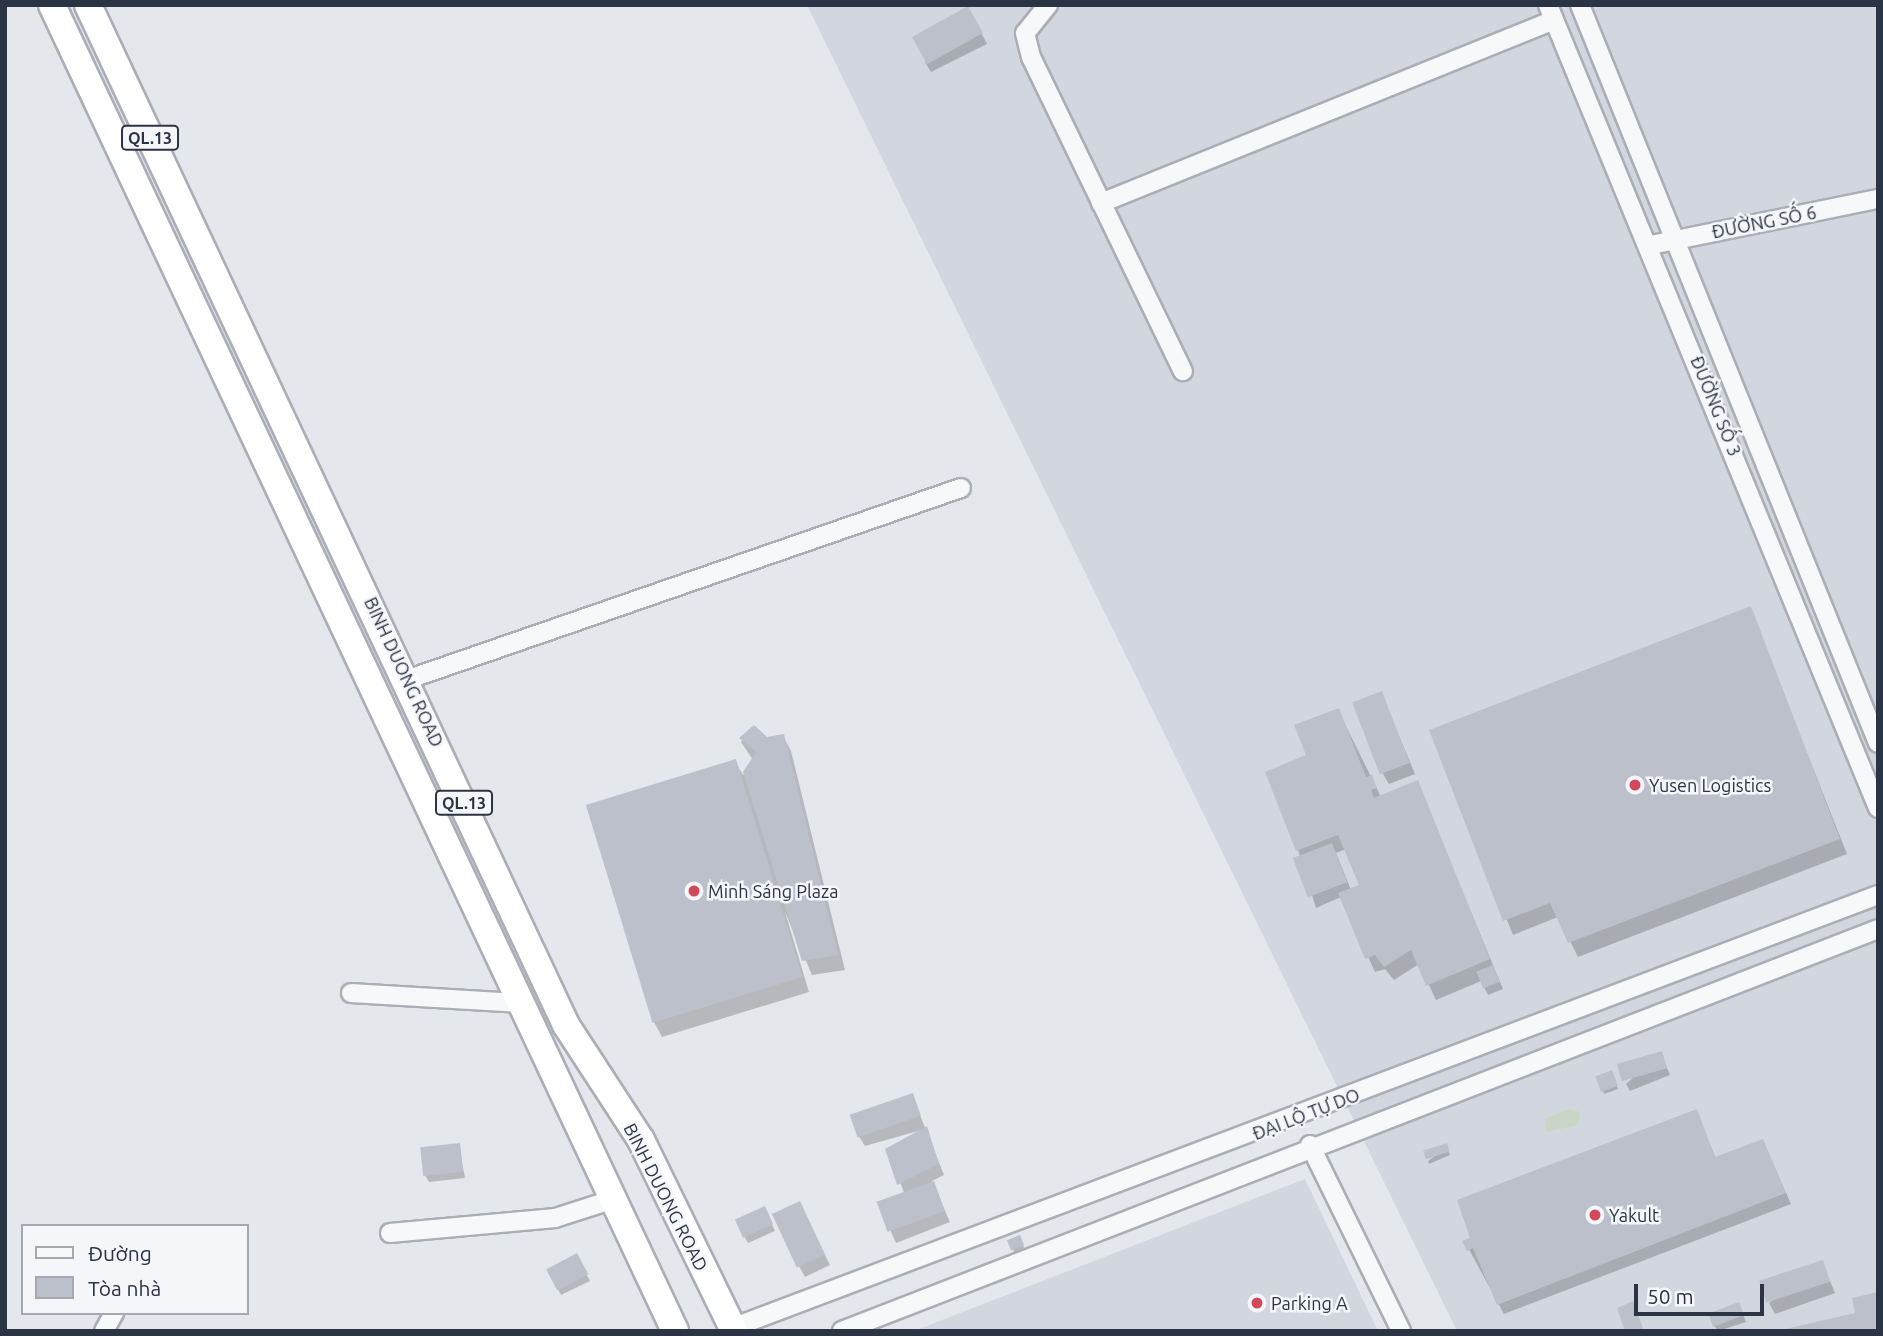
<!DOCTYPE html>
<meta charset="utf-8">
<style>
body{margin:0}
#map{position:relative;width:1883px;height:1336px;overflow:hidden;background:#e4e7ec;font-family:Ubuntu,sans-serif}
div>[style]{position:absolute}
.built>*{inset:0;background:#d2d6de}
.green>*{inset:0;background:#c9d6c5}
.shadow>*{inset:0;background:#0003}
.building>*{inset:0;background:#bbc0ca;transform-origin:0 0}
.roads{filter:drop-shadow(2px 0 #a9aeb7) drop-shadow(-2px 0 #a9aeb7) drop-shadow(0 2px #a9aeb7) drop-shadow(0 -2px #a9aeb7)}
.minor>*{height:18px;margin:-9px;padding:0 9px;transform-origin:9px;border-radius:9px;background:#f7f8fa}
.highway>*{height:26px;margin:-13px;padding:0 13px;transform-origin:13px;border-radius:13px;background:#fff}
.dots>*{width:19px;height:19px;translate:-50% -50%;box-sizing:border-box;border:4px solid #f4f6f9;border-radius:50%}
span{translate:-50% -50%;white-space:nowrap;text-align:center;line-height:1.15;-webkit-text-stroke:5px #f4f6f9;paint-order:stroke}
.shield-label span{padding:2px 5px;background:#f4f6f9;border:2px solid;border-radius:5px;-webkit-text-stroke-width:0}
.shield-label{font-size:16px;color:#2b3445;font-weight:700}
.street-label{font-size:18px;color:#2b3445}
.poi-label{font-size:18px;color:#2b3445}
.left{translate:0 -50%;text-align:left}
.frame{position:absolute;inset:0;border:7px solid #2b3445;pointer-events:none}
.legend{position:absolute;left:21px;top:1224px;width:228px;height:91px;box-sizing:border-box;background:#f4f6f9;border:2px solid #a4a8b1;margin:0;padding:9px 12px;list-style:none;font-size:21px;color:#2b3445}
.legend li{display:flex;align-items:center;gap:14px;height:35px}
.legend b{width:35px;border:2px solid #a4a8b1}
.scale{position:absolute;left:1634px;top:1284px;width:130px;height:32px;box-sizing:border-box;border:4px solid #2b3445;border-top:0;padding-left:9px;font-size:21px;line-height:24px;white-space:nowrap;color:#2b3445;-webkit-text-stroke:5px #f4f6f9;paint-order:stroke}
</style>
<div id="map">
<div class="built">
<i style="clip-path:polygon(807px 5px,1878px 5px,1878px 1331px,1457px 1331px)"></i>
<i style="clip-path:polygon(1305px 1179px,1378px 1331px,914px 1331px)"></i>
</div>
<div class="green">
<i style="clip-path:polygon(1569px 1109px,1580px 1112px,1578px 1125px,1546px 1132px,1545px 1119px)"></i>
</div>
<div class="shadow">
<i style="clip-path:polygon(968px 8px,987px 44px,931px 72px,925px 62px)"></i>
<i style="clip-path:polygon(1750px 608px,1847px 854px,1578px 957px,1558px 917px,1513px 935px,1431px 731px)"></i>
<i style="clip-path:polygon(1381px 693px,1415px 774px,1389px 784px,1383px 774px)"></i>
<i style="clip-path:polygon(evenodd,1338px 710px,1381px 797px,1417px 782px,1503px 989px,1488px 995px,1481px 981px,1436px 1000px,1419px 964px,1394px 980px,1385px 969px,1375px 972px,1341px 897px,1316px 908px,1298px 850px,1308px 756px,1338px 710px,1346px 849px,1361px 886px,1351px 890px,1336px 853px,1346px 849px)"></i>
<i style="clip-path:polygon(754px 728px,767px 739px,783px 736px,791px 751px,845px 970px,812px 975px,785px 912px,809px 992px,662px 1037px,654px 1022px,735px 761px,743px 775px,753px 760px,741px 742px)"></i>
<i style="clip-path:polygon(1661px 1053px,1670px 1075px,1630px 1091px,1626px 1084px)"></i>
<i style="clip-path:polygon(1612px 1075px,1618px 1089px,1604px 1094px,1598px 1078px)"></i>
<i style="clip-path:polygon(912px 1095px,944px 1175px,932px 1181px,950px 1222px,896px 1243px,879px 1205px,905px 1195px,887px 1150px,925px 1129px,865px 1146px,858px 1135px)"></i>
<i style="clip-path:polygon(1696px 1111px,1716px 1159px,1763px 1141px,1791px 1204px,1504px 1314px,1465px 1242px)"></i>
<i style="clip-path:polygon(459px 1145px,465px 1178px,429px 1182px,425px 1175px)"></i>
<i style="clip-path:polygon(1447px 1148px,1450px 1155px,1429px 1164px,1428px 1161px)"></i>
<i style="clip-path:polygon(805px 1214px,830px 1265px,805px 1277px,799px 1266px)"></i>
<i style="clip-path:polygon(768px 1215px,775px 1231px,748px 1243px,744px 1236px)"></i>
<i style="clip-path:polygon(1021px 1239px,1024px 1248px,1014px 1252px,1010px 1240px)"></i>
<i style="clip-path:polygon(580px 1262px,590px 1281px,561px 1295px,558px 1289px)"></i>
<i style="clip-path:polygon(1822px 1262px,1835px 1293px,1775px 1314px,1769px 1303px)"></i>
<i style="clip-path:polygon(1742px 1311px,1746px 1322px,1718px 1331px,1714px 1325px)"></i>
</div>
<div class="building">
<i style="left:968px;top:6px;width:31px;height:64px;rotate:61deg"></i>
<i style="clip-path:polygon(1751px 606px,1840px 839px,1568px 943px,1550px 903px,1503px 921px,1429px 730px)"></i>
<i style="left:1382px;top:691px;width:77px;height:32px;rotate:69deg"></i>
<i style="clip-path:polygon(1339px 708px,1366px 777px,1372px 775px,1377px 788px,1371px 790px,1374px 798px,1418px 780px,1490px 959px,1426px 986px,1411px 950px,1384px 967px,1375px 955px,1365px 959px,1338px 893px,1359px 885px,1338px 835px,1296px 851px,1265px 772px,1306px 755px,1294px 725px)"></i>
<i style="clip-path:polygon(754px 725px,767px 737px,784px 734px,838px 955px,802px 961px,743px 772px,756px 752px,739px 738px)"></i>
<i style="left:736px;top:759px;width:228px;height:157px;rotate:73deg"></i>
<i style="left:1332px;top:843px;width:42px;height:42px;rotate:69deg"></i>
<i style="left:1493px;top:965px;width:18px;height:18px;rotate:68deg"></i>
<i style="left:1662px;top:1051px;width:18px;height:47px;rotate:74deg"></i>
<i style="left:1612px;top:1070px;width:17px;height:18px;rotate:69deg"></i>
<i style="left:913px;top:1093px;width:24px;height:67px;rotate:71deg"></i>
<i style="clip-path:polygon(1697px 1109px,1715px 1157px,1763px 1139px,1786px 1193px,1497px 1305px,1473px 1248px,1467px 1251px,1462px 1241px,1470px 1238px,1457px 1200px)"></i>
<i style="clip-path:polygon(927px 1126px,939px 1164px,897px 1185px,885px 1149px)"></i>
<i style="left:460px;top:1143px;width:29px;height:40px;rotate:84deg"></i>
<i style="left:1447px;top:1143px;width:9px;height:25px;rotate:72deg"></i>
<i style="left:934px;top:1181px;width:32px;height:61px;rotate:70deg"></i>
<i style="left:800px;top:1201px;width:59px;height:31px;rotate:65deg"></i>
<i style="left:765px;top:1206px;width:20px;height:33px;rotate:66deg"></i>
<i style="left:1020px;top:1235px;width:11px;height:14px;rotate:68deg"></i>
<i style="left:577px;top:1253px;width:24px;height:35px;rotate:62deg"></i>
<i style="left:1823px;top:1260px;width:23px;height:67px;rotate:72deg"></i>
<i style="clip-path:polygon(1878px 1292px,1878px 1331px,1777px 1331px,1855px 1313px,1852px 1298px)"></i>
<i style="clip-path:polygon(1633px 1301px,1644px 1331px,1625px 1331px,1617px 1308px)"></i>
<i style="left:1739px;top:1302px;width:14px;height:33px;rotate:69deg"></i>
</div>
<div class="roads">
<div class="minor">
<i style="left:1048px;top:5px;width:36px;rotate:129deg"></i>
<i style="left:1025px;top:33px;width:25px;rotate:76deg"></i>
<i style="left:1031px;top:57px;width:349px;rotate:64.2deg"></i>
<i style="left:1548px;top:5px;width:868px;rotate:67.66deg"></i>
<i style="left:1580px;top:5px;width:796px;rotate:68.01deg"></i>
<i style="left:1101px;top:203px;width:488px;rotate:-22deg"></i>
<i style="left:1651px;top:245px;width:232px;rotate:-11.5deg"></i>
<i style="left:409px;top:679px;width:584px;rotate:-19.09deg"></i>
<i style="left:351px;top:993px;width:166px;rotate:3.4deg"></i>
<i style="left:1310px;top:1145px;width:207px;rotate:63.9deg"></i>
<i style="left:390px;top:1233px;width:166px;rotate:-5.2deg"></i>
<i style="left:555px;top:1218px;width:59px;rotate:-17.8deg"></i>
<i style="left:732px;top:1328px;width:1225px;rotate:-20.7deg"></i>
<i style="left:104px;top:1331px;width:21px;rotate:-61deg"></i>
<i style="left:842px;top:1331px;width:1111px;rotate:-21.21deg"></i>
</div>
<div class="highway">
<i style="left:52px;top:5px;width:1465px;rotate:64.83deg"></i>
<i style="left:88px;top:5px;width:1126px;rotate:64.89deg"></i>
<i style="left:566px;top:1025px;width:137px;rotate:56.9deg"></i>
<i style="left:641px;top:1140px;width:212px;rotate:64deg"></i>
</div>
</div>
<div class="dots">
<i style="left:1635px;top:785px;background:#d1495b"></i>
<i style="left:694px;top:891px;background:#d1495b"></i>
<i style="left:1595px;top:1215px;background:#d1495b"></i>
<i style="left:1257px;top:1303px;background:#d1495b"></i>
</div>
<div class="shield-label">
<span style="left:150px;top:138px">QL.13</span>
<span style="left:464px;top:803px">QL.13</span>
</div>
<div class="street-label">
<span style="left:1764px;top:222px;rotate:-11deg">ĐƯỜNG SỐ 6</span>
<span style="left:1716px;top:406px;rotate:68deg">ĐƯỜNG SỐ 3</span>
<span style="left:404px;top:672px;rotate:65deg">BINH DUONG ROAD</span>
<span style="left:1306px;top:1114px;rotate:-21deg">ĐẠI LỘ TỰ DO</span>
<span style="left:666px;top:1197px;rotate:63deg">BINH DUONG ROAD</span>
</div>
<div class="poi-label">
<span class="left" style="left:1649px;top:785px">Yusen Logistics</span>
<span class="left" style="left:708px;top:891px">Minh Sáng Plaza</span>
<span class="left" style="left:1609px;top:1215px">Yakult</span>
<span class="left" style="left:1271px;top:1303px">Parking A</span>
</div>
<div class="frame"></div>
<ul class="legend">
<li><b style="height:9px;background:#f7f8fa"></b>Đường</li>
<li><b style="height:19px;background:#bbc0ca"></b>Tòa nhà</li>
</ul>
<div class="scale">50 m</div>
</div>
